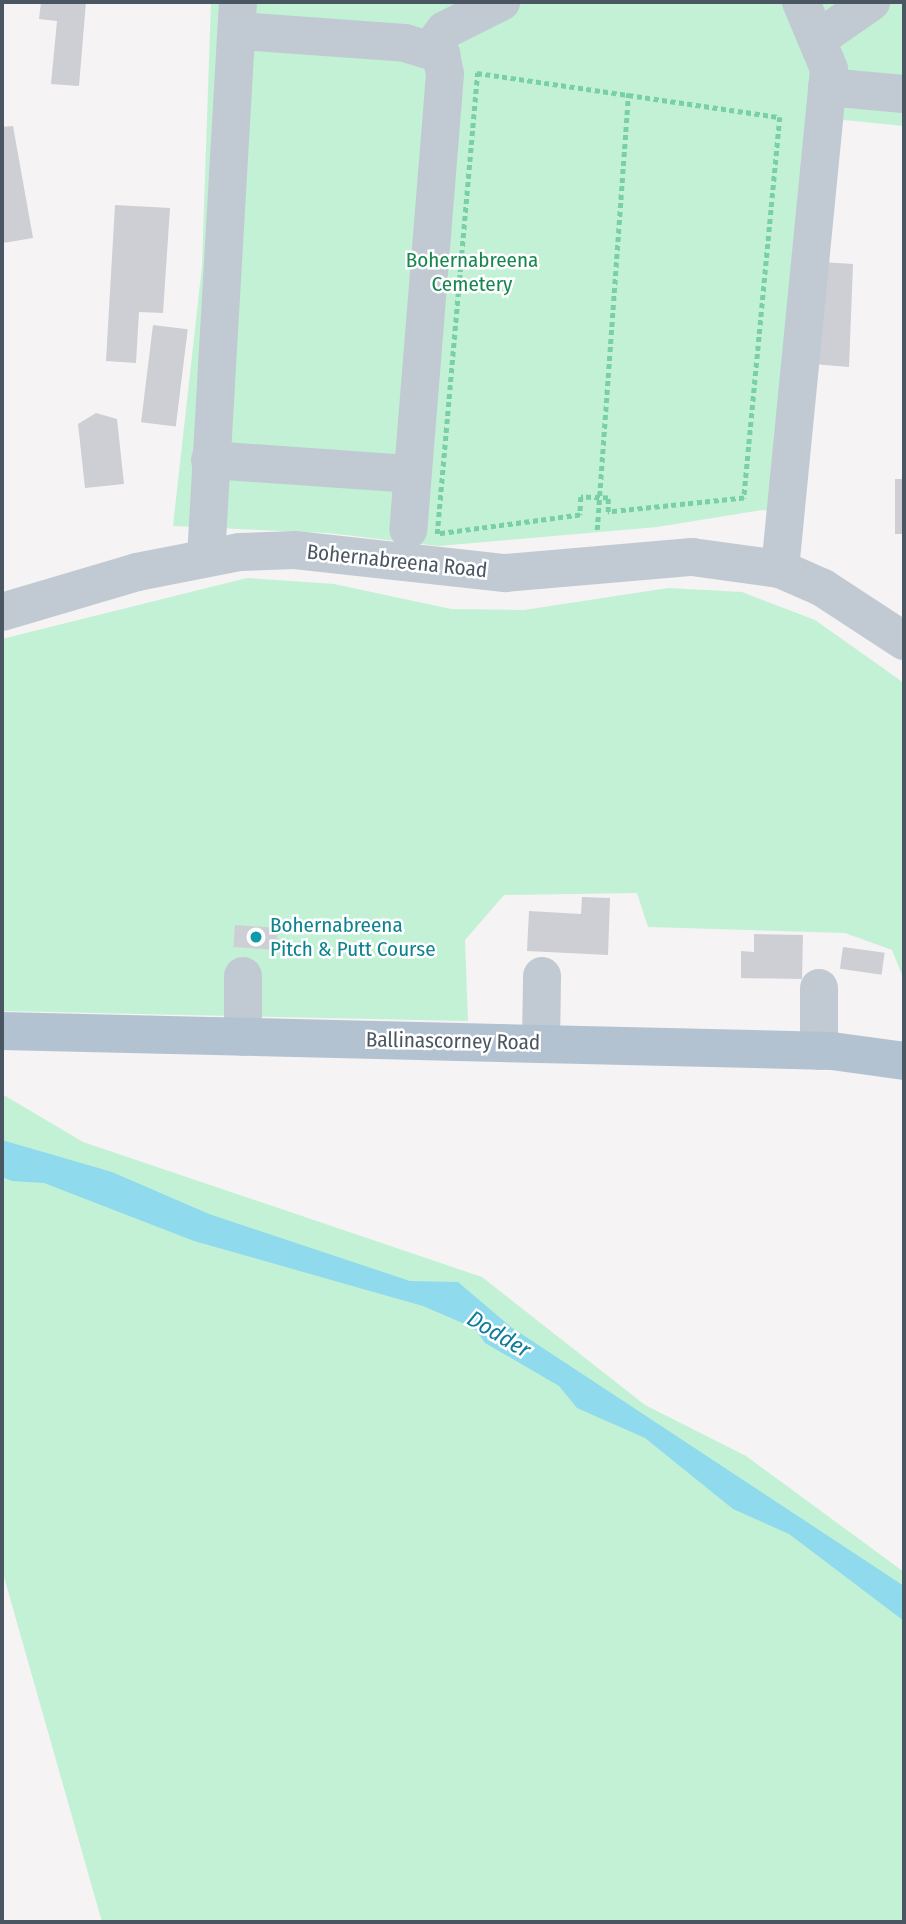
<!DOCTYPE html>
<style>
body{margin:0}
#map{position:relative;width:906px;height:1924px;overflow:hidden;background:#f5f3f3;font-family:"Fira Sans Condensed",sans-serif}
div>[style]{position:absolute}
.green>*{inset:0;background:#c3f1d5}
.water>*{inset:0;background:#90daee}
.building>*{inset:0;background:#cdcfd5;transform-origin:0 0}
.path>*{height:4.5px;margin-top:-2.25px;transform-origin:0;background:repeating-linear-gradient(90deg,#7ad0a6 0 5px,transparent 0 8.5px)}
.minor>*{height:38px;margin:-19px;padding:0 19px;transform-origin:19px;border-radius:19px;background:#c1cad2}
.major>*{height:38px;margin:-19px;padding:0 19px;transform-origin:19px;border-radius:19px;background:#b3c2d1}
.dots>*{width:19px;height:19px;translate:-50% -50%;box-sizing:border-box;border:4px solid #fff;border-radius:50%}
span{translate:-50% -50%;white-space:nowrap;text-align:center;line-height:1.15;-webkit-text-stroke:5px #fff;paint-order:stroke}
.park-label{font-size:21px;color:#17864f}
.street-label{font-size:21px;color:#4a5661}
.culture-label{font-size:21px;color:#0d838f}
.left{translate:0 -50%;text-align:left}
.water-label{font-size:23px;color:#0c7c9b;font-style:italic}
.frame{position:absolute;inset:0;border:4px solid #4a5661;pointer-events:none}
</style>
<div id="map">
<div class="green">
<i style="clip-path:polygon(211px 2px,904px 2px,904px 126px,834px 119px,801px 514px,762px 510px,657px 527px,439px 546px,328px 533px,173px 526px,202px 266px)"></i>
<i style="clip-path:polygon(247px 578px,334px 584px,451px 609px,524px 610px,668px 588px,742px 592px,815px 620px,904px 683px,904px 980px,892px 950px,845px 933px,648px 927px,637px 893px,504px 895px,465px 940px,468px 1021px,2px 1011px,2px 639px)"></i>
<i style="clip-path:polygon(2px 1094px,83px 1142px,482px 1277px,645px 1405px,746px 1456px,904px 1572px,904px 1922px,102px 1922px,2px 1570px)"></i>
</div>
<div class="water">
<i style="clip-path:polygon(2px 1140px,112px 1172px,209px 1214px,410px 1281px,458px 1282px,511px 1327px,904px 1586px,904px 1621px,789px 1534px,733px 1509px,645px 1438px,577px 1408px,559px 1386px,485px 1343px,474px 1328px,423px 1306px,194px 1241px,44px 1183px,12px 1181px,2px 1177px)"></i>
</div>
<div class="building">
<i style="clip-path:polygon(41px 2px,86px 2px,79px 86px,51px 84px,57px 21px,39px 19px)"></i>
<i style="clip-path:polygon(13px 126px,33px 238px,3px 243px,2px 127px)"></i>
<i style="clip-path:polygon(115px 205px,170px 208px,163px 313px,139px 312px,136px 363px,106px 361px)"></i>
<i style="clip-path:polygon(822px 262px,853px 264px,849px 367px,813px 364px)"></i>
<i style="left:153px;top:325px;width:35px;height:98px;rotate:7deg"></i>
<i style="clip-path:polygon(96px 413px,117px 419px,124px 484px,85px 488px,78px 424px)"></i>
<i style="left:895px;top:479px;width:9px;height:55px"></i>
<i style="clip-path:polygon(582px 897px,610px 898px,608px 955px,527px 951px,529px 911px,581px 914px)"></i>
<i style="left:235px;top:925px;width:43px;height:22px;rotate:4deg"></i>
<i style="clip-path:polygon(754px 934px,803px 935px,802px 979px,741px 978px,741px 951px,754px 952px)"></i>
<i style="left:843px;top:947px;width:42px;height:22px;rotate:8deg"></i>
</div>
<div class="path">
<i style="left:477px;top:73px;width:306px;rotate:8.3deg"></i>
<i style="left:780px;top:117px;width:383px;rotate:95.4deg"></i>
<i style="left:744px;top:498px;width:137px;rotate:174.1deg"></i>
<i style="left:608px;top:512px;width:14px;rotate:-90deg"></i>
<i style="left:608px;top:498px;width:27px;rotate:-178deg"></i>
<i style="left:581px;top:497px;width:18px;rotate:93deg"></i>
<i style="left:580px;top:515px;width:144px;rotate:172.4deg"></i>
<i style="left:437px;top:534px;width:463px;rotate:-85deg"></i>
<i style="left:597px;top:530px;width:438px;rotate:-85.9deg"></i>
</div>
<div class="minor">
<i style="left:239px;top:31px;width:166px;rotate:4.1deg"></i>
<i style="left:405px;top:43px;width:38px;rotate:17deg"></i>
<i style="left:441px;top:54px;width:20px;rotate:79deg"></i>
<i style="left:445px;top:74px;width:457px;rotate:94.6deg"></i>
<i style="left:818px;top:39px;width:65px;rotate:-34.9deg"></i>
<i style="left:432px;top:47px;width:21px;rotate:-53deg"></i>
<i style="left:445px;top:30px;width:63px;rotate:-26.6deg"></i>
<i style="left:827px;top:87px;width:77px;rotate:5.2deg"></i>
<i style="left:210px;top:460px;width:199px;rotate:4deg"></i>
<i style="left:206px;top:558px;width:557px;rotate:-86.71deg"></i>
<i style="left:780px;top:569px;width:502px;rotate:-84.4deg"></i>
<i style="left:829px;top:69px;width:73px;rotate:-112.7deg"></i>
<i style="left:2px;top:612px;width:141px;rotate:-16.5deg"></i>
<i style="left:137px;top:572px;width:105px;rotate:-11deg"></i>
<i style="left:240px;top:552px;width:55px;rotate:-2.1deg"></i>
<i style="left:295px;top:550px;width:211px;rotate:6.3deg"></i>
<i style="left:505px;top:573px;width:188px;rotate:-4.9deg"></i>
<i style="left:692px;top:557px;width:89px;rotate:7.8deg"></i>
<i style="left:780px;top:569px;width:47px;rotate:23.8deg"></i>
<i style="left:823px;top:588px;width:97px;rotate:33.2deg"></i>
<i style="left:243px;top:976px;width:61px;rotate:90deg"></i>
<i style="left:541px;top:1043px;width:67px;rotate:-89.1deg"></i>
<i style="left:819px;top:1051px;width:63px;rotate:-90deg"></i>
</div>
<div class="major">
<i style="left:2px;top:1031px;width:830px;rotate:1.38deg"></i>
<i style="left:832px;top:1051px;width:73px;rotate:7.9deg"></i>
</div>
<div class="dots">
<i style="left:256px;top:937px;background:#0f9aa8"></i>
</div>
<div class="park-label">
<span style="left:472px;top:272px">Bohernabreena<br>Cemetery</span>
</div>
<div class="street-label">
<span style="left:397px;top:561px;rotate:6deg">Bohernabreena Road</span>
<span style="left:453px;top:1041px;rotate:1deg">Ballinascorney Road</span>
</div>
<div class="culture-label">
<span class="left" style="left:270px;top:937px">Bohernabreena<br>Pitch &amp; Putt Course</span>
</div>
<div class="water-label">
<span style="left:499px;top:1334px;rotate:31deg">Dodder</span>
</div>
<div class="frame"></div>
</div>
